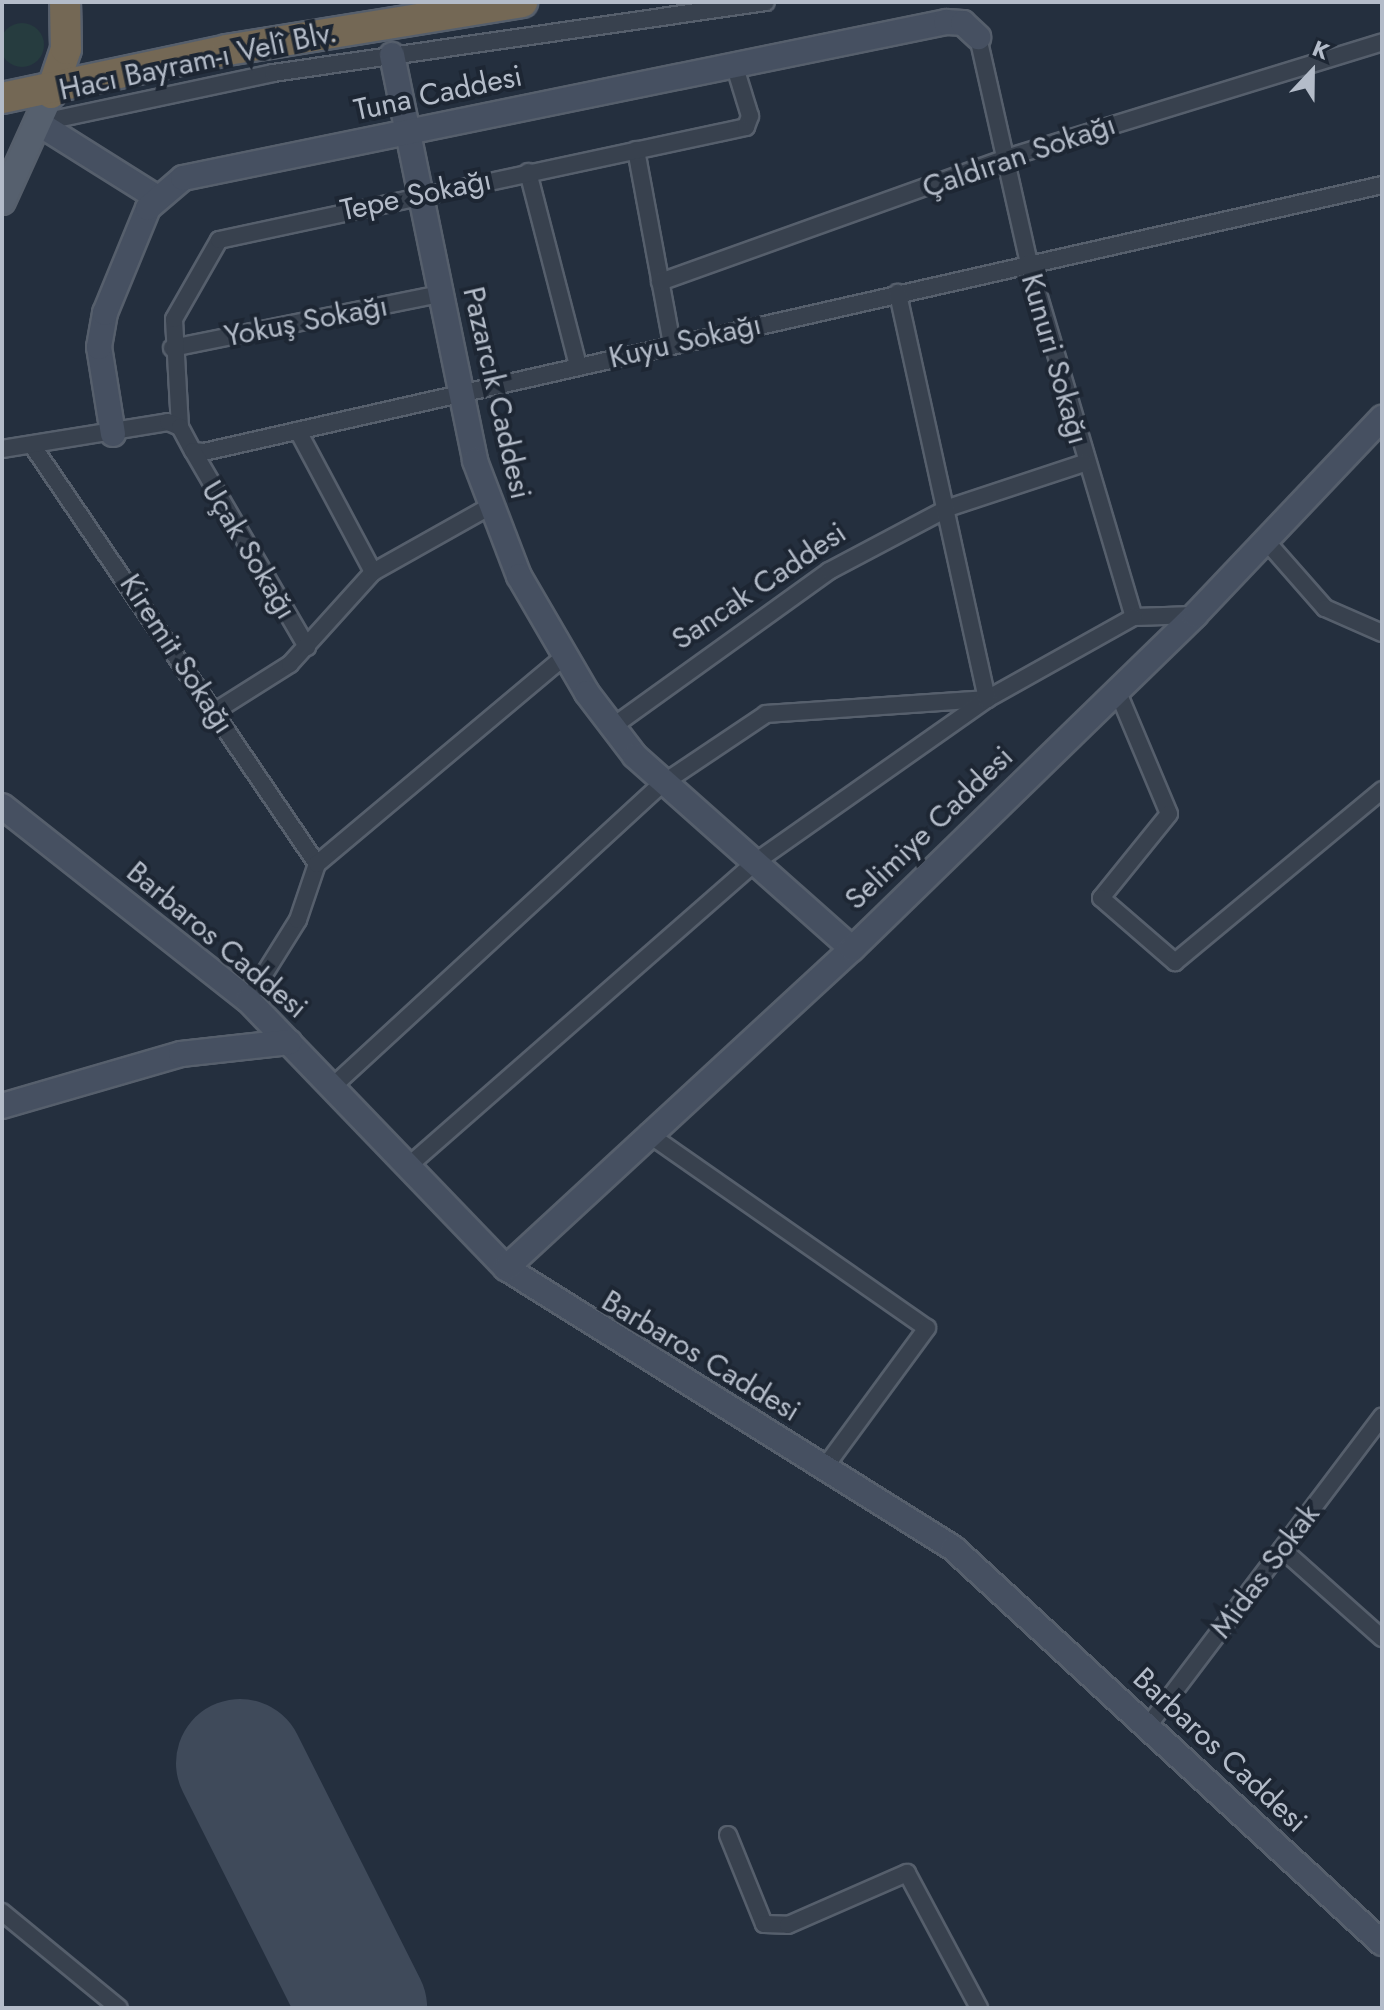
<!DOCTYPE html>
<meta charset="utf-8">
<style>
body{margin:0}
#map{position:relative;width:1384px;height:2010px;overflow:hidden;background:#242f3e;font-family:Jost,sans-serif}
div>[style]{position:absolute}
.green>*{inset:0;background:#263c3f}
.round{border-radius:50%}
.runway>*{height:128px;margin:-64px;padding:0 64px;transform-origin:64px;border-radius:64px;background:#3f4a5a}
.roads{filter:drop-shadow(2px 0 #565f6c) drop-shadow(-2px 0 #565f6c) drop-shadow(0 2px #565f6c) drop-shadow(0 -2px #565f6c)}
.street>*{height:16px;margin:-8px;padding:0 8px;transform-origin:8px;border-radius:8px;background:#38414e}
.secondary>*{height:24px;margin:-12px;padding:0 12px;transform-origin:12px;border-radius:12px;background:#465061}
.primary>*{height:26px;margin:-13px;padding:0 13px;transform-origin:13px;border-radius:13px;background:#56606e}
.highway>*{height:30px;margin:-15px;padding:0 15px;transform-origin:15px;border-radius:15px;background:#746855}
span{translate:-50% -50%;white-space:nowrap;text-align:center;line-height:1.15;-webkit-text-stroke:8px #1d2633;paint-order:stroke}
.street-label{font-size:30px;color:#b4bcc9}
.frame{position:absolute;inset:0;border:4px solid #b4bcc9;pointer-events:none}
.north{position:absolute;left:1272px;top:32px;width:80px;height:80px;-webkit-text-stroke:6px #1d2633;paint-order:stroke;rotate:22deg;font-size:22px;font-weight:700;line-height:32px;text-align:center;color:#b4bcc9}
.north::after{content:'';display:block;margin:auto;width:28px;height:36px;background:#b4bcc9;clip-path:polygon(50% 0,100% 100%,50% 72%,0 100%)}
</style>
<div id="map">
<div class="green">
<i class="round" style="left:0;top:23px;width:44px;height:44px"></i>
</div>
<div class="runway">
<i style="left:240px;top:1763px;width:274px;rotate:63.3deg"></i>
</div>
<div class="roads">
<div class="street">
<i style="left:978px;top:37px;width:232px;rotate:77.3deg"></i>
<i style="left:1029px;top:263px;width:369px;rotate:73.5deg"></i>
<i style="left:1134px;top:617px;width:61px;rotate:-1.9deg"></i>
<i style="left:38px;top:123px;width:240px;rotate:-12deg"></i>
<i style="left:273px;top:73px;width:498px;rotate:-8.2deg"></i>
<i style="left:636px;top:150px;width:197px;rotate:79.5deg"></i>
<i style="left:528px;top:172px;width:199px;rotate:75.5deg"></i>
<i style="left:660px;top:282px;width:368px;rotate:-19.7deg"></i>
<i style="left:1006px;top:158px;width:393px;rotate:-17.1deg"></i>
<i style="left:172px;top:348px;width:274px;rotate:-11.4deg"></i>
<i style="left:180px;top:427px;width:108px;rotate:-93.2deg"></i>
<i style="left:174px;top:319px;width:91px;rotate:-60.3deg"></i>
<i style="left:219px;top:240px;width:539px;rotate:-12.1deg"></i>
<i style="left:746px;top:127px;width:12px;rotate:-70deg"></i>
<i style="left:750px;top:116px;width:54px;rotate:-107.1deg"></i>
<i style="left:298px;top:431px;width:160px;rotate:62deg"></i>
<i style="left:34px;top:448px;width:503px;rotate:55.77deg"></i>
<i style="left:2px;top:449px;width:168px;rotate:-9.2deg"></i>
<i style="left:168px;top:422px;width:13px;rotate:23deg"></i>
<i style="left:180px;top:427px;width:27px;rotate:62deg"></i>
<i style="left:193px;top:451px;width:11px;rotate:5deg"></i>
<i style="left:204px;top:452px;width:1208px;rotate:-12.77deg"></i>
<i style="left:193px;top:451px;width:227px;rotate:59.8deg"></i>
<i style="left:1267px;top:542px;width:88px;rotate:48.7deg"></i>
<i style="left:1325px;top:608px;width:62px;rotate:23.7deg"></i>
<i style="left:1117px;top:690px;width:134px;rotate:67.2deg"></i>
<i style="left:1169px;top:814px;width:108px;rotate:129deg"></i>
<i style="left:1101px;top:898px;width:98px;rotate:40.9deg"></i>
<i style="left:1175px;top:962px;width:269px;rotate:-39.7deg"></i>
<i style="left:214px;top:712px;width:90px;rotate:-32.3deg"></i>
<i style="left:290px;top:664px;width:124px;rotate:-47.9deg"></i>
<i style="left:373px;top:572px;width:133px;rotate:-29.3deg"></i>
<i style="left:612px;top:727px;width:267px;rotate:-35.7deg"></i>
<i style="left:829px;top:571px;width:135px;rotate:-27.9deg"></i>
<i style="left:948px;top:508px;width:143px;rotate:-18.3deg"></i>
<i style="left:248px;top:1000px;width:94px;rotate:-58deg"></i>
<i style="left:298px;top:920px;width:59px;rotate:-71.3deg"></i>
<i style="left:317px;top:864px;width:322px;rotate:-40deg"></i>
<i style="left:332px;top:1087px;width:448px;rotate:-42.6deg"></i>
<i style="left:662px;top:784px;width:125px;rotate:-33.9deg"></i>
<i style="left:766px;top:714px;width:222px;rotate:-3.9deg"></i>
<i style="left:987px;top:699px;width:168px;rotate:-29.2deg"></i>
<i style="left:647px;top:1133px;width:341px;rotate:34.9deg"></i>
<i style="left:927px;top:1328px;width:174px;rotate:126.3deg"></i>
<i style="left:406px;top:1168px;width:463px;rotate:-41.2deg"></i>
<i style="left:754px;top:863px;width:285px;rotate:-35.1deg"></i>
<i style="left:987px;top:699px;width:416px;rotate:-102.4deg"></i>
<i style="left:1282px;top:1549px;width:134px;rotate:41.7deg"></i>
<i style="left:1148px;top:1726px;width:388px;rotate:-52.9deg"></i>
<i style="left:728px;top:1835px;width:96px;rotate:68deg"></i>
<i style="left:764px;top:1924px;width:24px;rotate:2deg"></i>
<i style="left:788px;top:1925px;width:130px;rotate:-23.6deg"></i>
<i style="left:907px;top:1873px;width:153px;rotate:61.9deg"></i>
<i style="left:2px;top:1912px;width:151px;rotate:39.4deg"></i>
</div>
<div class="secondary">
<i style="left:392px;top:55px;width:414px;rotate:78.4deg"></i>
<i style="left:475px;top:461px;width:123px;rotate:69.1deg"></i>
<i style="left:519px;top:576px;width:135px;rotate:59.8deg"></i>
<i style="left:587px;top:693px;width:79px;rotate:52.7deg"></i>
<i style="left:635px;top:756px;width:290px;rotate:41.6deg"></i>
<i style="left:38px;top:123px;width:139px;rotate:32.1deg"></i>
<i style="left:113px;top:434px;width:88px;rotate:-99.1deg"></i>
<i style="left:99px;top:347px;width:35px;rotate:-80deg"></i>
<i style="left:105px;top:313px;width:113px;rotate:-67.7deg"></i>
<i style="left:148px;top:208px;width:46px;rotate:-40.6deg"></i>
<i style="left:183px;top:178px;width:779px;rotate:-11.56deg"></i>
<i style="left:946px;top:22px;width:17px;rotate:3deg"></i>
<i style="left:963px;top:23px;width:21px;rotate:43deg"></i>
<i style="left:2px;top:806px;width:313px;rotate:38.3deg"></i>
<i style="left:248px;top:1000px;width:372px;rotate:46.1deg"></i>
<i style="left:506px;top:1268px;width:527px;rotate:32.06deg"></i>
<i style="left:953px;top:1548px;width:583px;rotate:42.64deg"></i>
<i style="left:2px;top:1106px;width:186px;rotate:-16.2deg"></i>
<i style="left:181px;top:1054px;width:109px;rotate:-6.3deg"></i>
<i style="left:506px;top:1268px;width:471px;rotate:-42.7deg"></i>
<i style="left:852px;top:949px;width:479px;rotate:-44.2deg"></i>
<i style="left:1195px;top:615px;width:272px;rotate:-46.5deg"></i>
</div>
<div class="primary">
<i style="left:2px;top:201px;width:119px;rotate:-65.6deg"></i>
</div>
<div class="highway">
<i style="left:51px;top:93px;width:46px;rotate:-71.2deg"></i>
<i style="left:66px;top:49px;width:47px;rotate:-91.2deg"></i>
<i style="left:2px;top:98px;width:230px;rotate:-12deg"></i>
<i style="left:227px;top:50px;width:299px;rotate:-9.2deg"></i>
</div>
</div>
<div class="street-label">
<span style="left:198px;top:61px;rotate:-12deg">Hacı Bayram-ı Velî Blv.</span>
<span style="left:438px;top:93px;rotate:-12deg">Tuna Caddesi</span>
<span style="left:1019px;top:156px;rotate:-19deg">Çaldıran Sokağı</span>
<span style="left:416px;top:195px;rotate:-12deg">Tepe Sokağı</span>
<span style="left:306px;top:321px;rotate:-11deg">Yokuş Sokağı</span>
<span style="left:685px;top:341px;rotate:-13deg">Kuyu Sokağı</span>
<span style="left:1055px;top:359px;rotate:74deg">Kunuri Sokağı</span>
<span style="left:497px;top:393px;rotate:77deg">Pazarcık Caddesi</span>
<span style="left:249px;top:550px;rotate:59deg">Uçak Sokağı</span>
<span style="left:759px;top:586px;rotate:-34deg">Sancak Caddesi</span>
<span style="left:177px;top:654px;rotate:57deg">Kiremit Sokağı</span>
<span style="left:929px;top:828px;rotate:-44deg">Selimiye Caddesi</span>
<span style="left:217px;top:940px;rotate:40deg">Barbaros Caddesi</span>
<span style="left:701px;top:1356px;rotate:31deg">Barbaros Caddesi</span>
<span style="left:1265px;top:1571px;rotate:-53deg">Midas Sokak</span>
<span style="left:1220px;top:1750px;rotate:43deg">Barbaros Caddesi</span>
</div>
<div class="frame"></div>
<div class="north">K</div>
</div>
